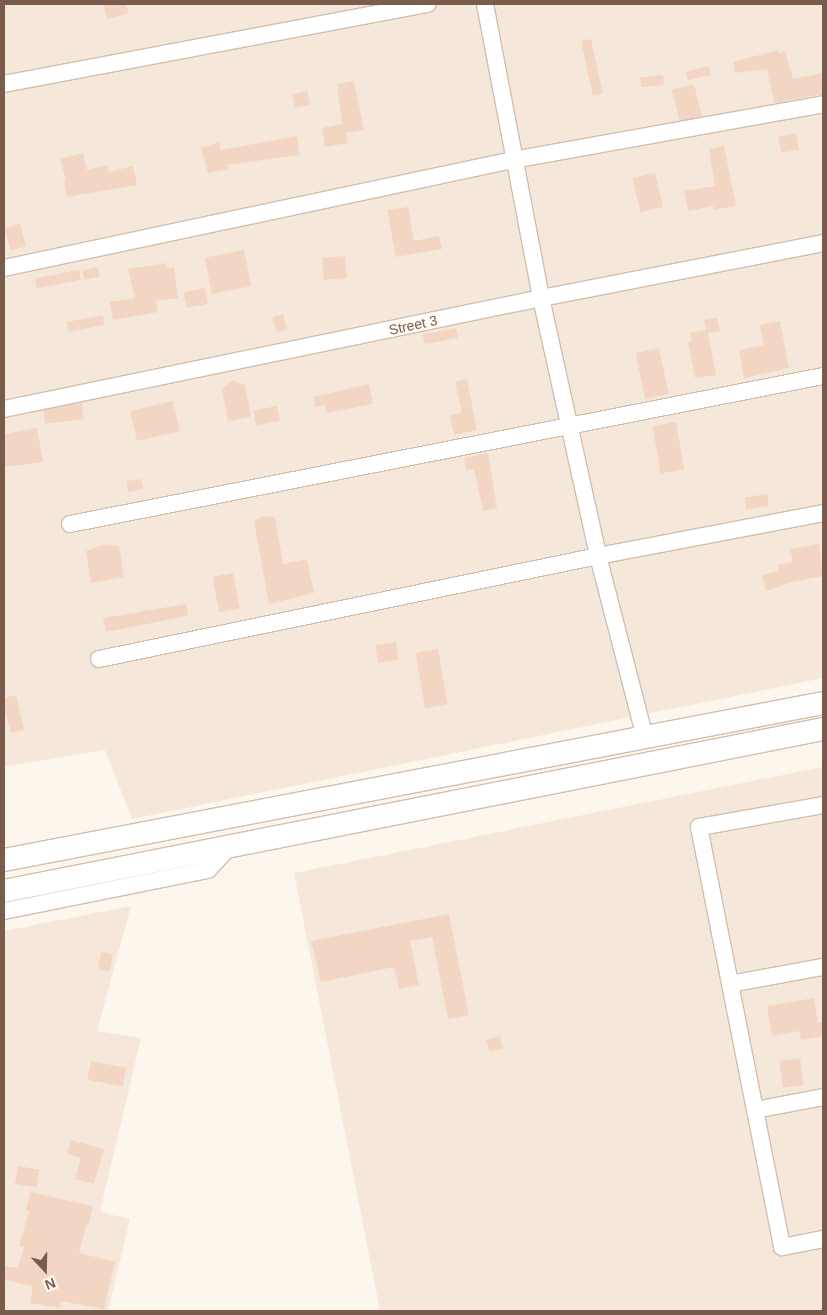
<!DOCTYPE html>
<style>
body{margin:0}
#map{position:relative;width:827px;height:1315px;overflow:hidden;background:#fdf6ec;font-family:Arial,sans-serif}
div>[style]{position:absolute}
.residential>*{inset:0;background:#f5e8da}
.building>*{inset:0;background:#f3d5c3;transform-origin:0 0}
.roads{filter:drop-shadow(1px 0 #d1beb0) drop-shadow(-1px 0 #d1beb0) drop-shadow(0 1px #d1beb0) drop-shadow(0 -1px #d1beb0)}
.minor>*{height:16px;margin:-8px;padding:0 8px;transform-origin:8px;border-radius:8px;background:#fff}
.secondary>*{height:22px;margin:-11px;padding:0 11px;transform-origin:11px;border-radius:11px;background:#fff}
span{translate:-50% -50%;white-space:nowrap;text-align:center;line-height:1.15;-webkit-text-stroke:4.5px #fffaf3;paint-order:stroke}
.street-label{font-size:14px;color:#7a5c4d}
.frame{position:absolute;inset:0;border:5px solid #7a5c4d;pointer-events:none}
.north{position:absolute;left:20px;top:1245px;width:50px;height:50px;-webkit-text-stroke:4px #fffaf3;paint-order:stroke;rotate:159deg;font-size:14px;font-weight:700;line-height:20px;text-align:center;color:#7a5c4d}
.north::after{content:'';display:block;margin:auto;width:18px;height:22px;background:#7a5c4d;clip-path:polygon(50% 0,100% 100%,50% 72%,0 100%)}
</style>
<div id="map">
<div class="residential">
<i style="clip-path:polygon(4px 4px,823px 4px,823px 678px,132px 819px,105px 750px,4px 767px)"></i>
<i style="clip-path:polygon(823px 767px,823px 1311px,380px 1311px,294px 873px)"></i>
<i style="clip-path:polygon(131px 906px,97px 1031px,141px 1038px,100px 1212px,130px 1219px,108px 1311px,4px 1311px,4px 931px)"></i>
</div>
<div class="building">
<i style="clip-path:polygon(103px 4px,126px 4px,129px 13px,107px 19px)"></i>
<i style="left:591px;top:39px;width:56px;height:10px;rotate:78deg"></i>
<i style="clip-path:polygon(778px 50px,779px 53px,785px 51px,793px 79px,823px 73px,823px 94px,774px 103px,767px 69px,735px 73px,733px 62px)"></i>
<i style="left:709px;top:66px;width:9px;height:24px;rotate:77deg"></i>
<i style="left:663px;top:75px;width:10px;height:23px;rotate:84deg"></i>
<i style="clip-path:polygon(354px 81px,364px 130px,346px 133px,348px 143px,325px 147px,322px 128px,342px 124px,337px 84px)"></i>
<i style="left:694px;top:84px;width:33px;height:23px;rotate:76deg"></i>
<i style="left:307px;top:91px;width:14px;height:15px;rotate:78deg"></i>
<i style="left:796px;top:133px;width:17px;height:18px;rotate:80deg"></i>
<i style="clip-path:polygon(297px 136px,300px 155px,227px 165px,228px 169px,208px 173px,201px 148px,219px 142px,221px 150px)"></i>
<i style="clip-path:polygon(724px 146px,736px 206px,714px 210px,713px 206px,688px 211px,684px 191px,715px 186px,709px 149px)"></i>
<i style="clip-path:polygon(83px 153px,87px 170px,108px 165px,109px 172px,133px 166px,137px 185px,67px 197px,64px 180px,66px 180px,60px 159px)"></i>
<i style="left:655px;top:173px;width:35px;height:23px;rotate:77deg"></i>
<i style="clip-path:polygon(408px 207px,414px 241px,439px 236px,442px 249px,396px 257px,387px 210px)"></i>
<i style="left:20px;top:224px;width:23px;height:16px;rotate:75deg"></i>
<i style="left:244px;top:250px;width:37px;height:40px;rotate:79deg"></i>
<i style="left:345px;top:256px;width:22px;height:23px;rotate:85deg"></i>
<i style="clip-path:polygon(167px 263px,167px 268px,174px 267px,178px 298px,156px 301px,158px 312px,113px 320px,110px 302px,135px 298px,128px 269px)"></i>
<i style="left:98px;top:267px;width:10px;height:16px;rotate:79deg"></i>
<i style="left:79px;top:270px;width:10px;height:45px;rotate:79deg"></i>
<i style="left:205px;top:288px;width:16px;height:22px;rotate:79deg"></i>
<i style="left:283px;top:314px;width:16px;height:11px;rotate:76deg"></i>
<i style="left:103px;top:315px;width:10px;height:37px;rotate:79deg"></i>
<i style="clip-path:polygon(717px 318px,720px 331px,708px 333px,716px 375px,695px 378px,688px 341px,692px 341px,690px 333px,706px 330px,704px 320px)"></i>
<i style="clip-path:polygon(780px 321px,789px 368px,744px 378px,739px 350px,764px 345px,760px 325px)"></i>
<i style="left:456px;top:328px;width:10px;height:34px;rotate:79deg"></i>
<i style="left:659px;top:348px;width:47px;height:24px;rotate:78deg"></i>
<i style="clip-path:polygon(467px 379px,477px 430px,454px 435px,450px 415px,462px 413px,455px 382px)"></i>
<i style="clip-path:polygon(233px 380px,245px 385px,251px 417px,228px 421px,222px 389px)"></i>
<i style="clip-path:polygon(369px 384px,373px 404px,327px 413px,325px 405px,316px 407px,313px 397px)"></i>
<i style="left:173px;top:401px;width:31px;height:44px;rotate:77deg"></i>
<i style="left:82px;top:403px;width:16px;height:39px;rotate:83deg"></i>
<i style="left:277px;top:406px;width:15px;height:24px;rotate:79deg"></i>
<i style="left:676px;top:422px;width:48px;height:24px;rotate:80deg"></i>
<i style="clip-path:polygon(37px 428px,43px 462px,4px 467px,4px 434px)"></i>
<i style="clip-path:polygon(488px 453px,497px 508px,483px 511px,474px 469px,466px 470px,464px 458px)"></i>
<i style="clip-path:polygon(141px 479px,143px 489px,128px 492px,127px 481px)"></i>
<i style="left:767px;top:494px;width:12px;height:23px;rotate:81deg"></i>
<i style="clip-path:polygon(263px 516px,275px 517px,283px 564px,307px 559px,314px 593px,269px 604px,254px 521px)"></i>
<i style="clip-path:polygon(819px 544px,823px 576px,792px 582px,766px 591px,762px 575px,779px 571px,778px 565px,793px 562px,790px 549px)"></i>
<i style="clip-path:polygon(102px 545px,119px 546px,124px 577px,91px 583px,86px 551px)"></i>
<i style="left:233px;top:573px;width:36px;height:21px;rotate:79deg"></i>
<i style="clip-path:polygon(186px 604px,188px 616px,106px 632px,103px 618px)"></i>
<i style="left:396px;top:642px;width:18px;height:21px;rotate:81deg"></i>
<i style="left:438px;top:649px;width:56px;height:23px;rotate:80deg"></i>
<i style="clip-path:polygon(16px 695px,24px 730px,11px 733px,4px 708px,4px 698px)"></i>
<i style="clip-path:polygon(449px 914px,469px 1015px,448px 1019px,432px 937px,410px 941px,419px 985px,399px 989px,394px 967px,321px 982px,311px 941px)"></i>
<i style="left:101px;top:952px;width:12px;height:18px;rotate:9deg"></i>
<i style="clip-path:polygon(814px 998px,818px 1023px,823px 1022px,823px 1036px,801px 1040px,799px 1031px,772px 1036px,767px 1006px)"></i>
<i style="left:500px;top:1036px;width:13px;height:14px;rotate:77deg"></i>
<i style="left:800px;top:1058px;width:27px;height:21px;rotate:82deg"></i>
<i style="left:91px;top:1061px;width:36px;height:19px;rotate:11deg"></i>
<i style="clip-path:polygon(71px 1140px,104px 1149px,94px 1184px,75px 1179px,81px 1158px,67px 1154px)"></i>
<i style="left:18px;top:1166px;width:22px;height:18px;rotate:10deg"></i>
<i style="clip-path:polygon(30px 1192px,93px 1206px,89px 1224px,87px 1223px,79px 1253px,115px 1262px,104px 1309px,61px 1301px,60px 1308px,30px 1303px,33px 1286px,4px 1280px,4px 1266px,18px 1268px,24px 1247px,19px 1246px,29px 1211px,26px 1210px)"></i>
</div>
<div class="roads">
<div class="minor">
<i style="left:485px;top:4px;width:299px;rotate:79.2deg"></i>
<i style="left:541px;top:298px;width:264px;rotate:77.5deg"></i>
<i style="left:598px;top:556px;width:188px;rotate:75.5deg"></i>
<i style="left:4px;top:84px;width:431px;rotate:-10.7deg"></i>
<i style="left:4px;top:268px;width:520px;rotate:-11.98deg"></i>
<i style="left:513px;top:160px;width:315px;rotate:-10.2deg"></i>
<i style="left:4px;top:409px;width:548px;rotate:-11.68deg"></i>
<i style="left:541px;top:298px;width:287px;rotate:-11deg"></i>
<i style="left:70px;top:524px;width:767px;rotate:-11.12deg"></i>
<i style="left:99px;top:659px;width:510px;rotate:-11.66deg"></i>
<i style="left:598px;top:556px;width:229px;rotate:-10.8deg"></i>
<i style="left:823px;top:805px;width:126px;rotate:169.9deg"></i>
<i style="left:699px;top:827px;width:428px;rotate:78.8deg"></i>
<i style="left:782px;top:1247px;width:42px;rotate:-11deg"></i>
<i style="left:4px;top:911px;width:208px;rotate:-11.4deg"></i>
<i style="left:208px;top:870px;width:33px;rotate:-47deg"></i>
<i style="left:730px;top:984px;width:95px;rotate:-10.4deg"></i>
<i style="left:755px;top:1110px;width:69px;rotate:-10.8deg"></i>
</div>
<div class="secondary">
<i style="left:4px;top:860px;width:834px;rotate:-10.85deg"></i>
<i style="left:4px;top:891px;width:835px;rotate:-11.19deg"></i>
</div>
</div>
<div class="street-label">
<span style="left:413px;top:325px;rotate:-12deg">Street 3</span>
</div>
<div class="frame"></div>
<div class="north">N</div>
</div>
